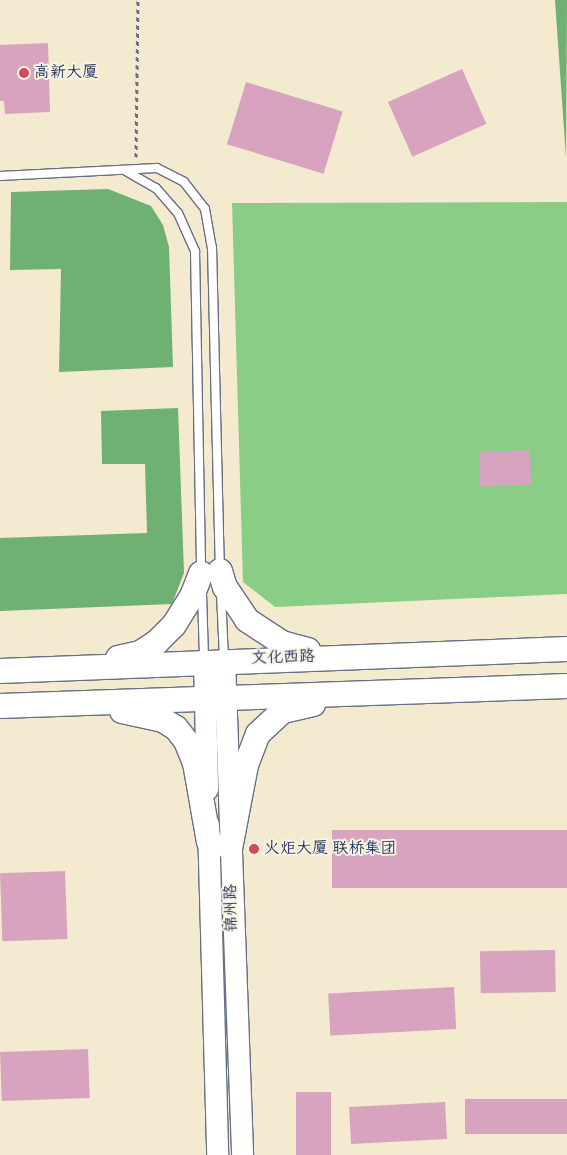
<!DOCTYPE html>
<meta charset="utf-8">
<style>
body{margin:0}
#map{position:relative;width:567px;height:1155px;overflow:hidden;background:#f4ead0;font-family:Mynerve,"LXGW WenKai TC",sans-serif}
div>[style]{position:absolute}
.green>*{inset:0;background:#8acd86}
.forest>*{inset:0;background:#6fb073}
.building>*{inset:0;background:#d7a3be;transform-origin:0 0}
.path>*{height:3px;margin-top:-1.5px;transform-origin:0;background:repeating-linear-gradient(90deg,#677086 0 4px,transparent 0 8px)}
.roads{filter:drop-shadow(1px 0 #677086) drop-shadow(-1px 0 #677086) drop-shadow(0 1px #677086) drop-shadow(0 -1px #677086)}
.service>*{height:8px;margin:-4px;padding:0 4px;transform-origin:4px;border-radius:4px;background:#fff}
.secondary>*{height:21px;margin:-10.5px;padding:0 10.5px;transform-origin:10.5px;border-radius:10.5px;background:#fff}
.primary>*{height:24px;margin:-12px;padding:0 12px;transform-origin:12px;border-radius:12px;background:#fff}
.dots>*{width:14px;height:14px;translate:-50% -50%;box-sizing:border-box;border:2px solid #fcf5e5;border-radius:50%}
span{translate:-50% -50%;white-space:nowrap;text-align:center;line-height:1.15;-webkit-text-stroke:4px #fcf5e5;paint-order:stroke}
.poi-label{font-size:16px;color:#1b2f5e}
.left{translate:0 -50%;text-align:left}
.street-label{font-size:16px;color:#1b2f5e}
</style>
<div id="map">
<div class="green">
<i style="clip-path:polygon(567px 202px,567px 594px,275px 607px,243px 582px,232px 203px)"></i>
</div>
<div class="forest">
<i style="clip-path:polygon(555px 0,567px 0,566px 158px)"></i>
<i style="clip-path:polygon(108px 189px,151px 206px,163px 225px,169px 247px,173px 367px,59px 372px,61px 269px,10px 270px,11px 192px)"></i>
<i style="clip-path:polygon(178px 408px,184px 573px,172px 604px,0 611px,0 538px,147px 533px,145px 464px,102px 464px,101px 411px)"></i>
</div>
<div class="building">
<i style="clip-path:polygon(48px 43px,50px 112px,5px 114px,4px 101px,0 101px,0 45px)"></i>
<i style="left:462px;top:69px;width:60px;height:81px;rotate:66deg"></i>
<i style="left:246px;top:82px;width:101px;height:65px;rotate:17deg"></i>
<i style="left:530px;top:450px;width:35px;height:51px;rotate:88deg"></i>
<i style="left:567px;top:830px;width:58px;height:235px;rotate:90deg"></i>
<i style="left:65px;top:871px;width:68px;height:65px;rotate:88deg"></i>
<i style="left:555px;top:950px;width:42px;height:75px;rotate:89deg"></i>
<i style="left:454px;top:987px;width:42px;height:126px;rotate:87deg"></i>
<i style="left:88px;top:1049px;width:49px;height:88px;rotate:88deg"></i>
<i style="left:296px;top:1092px;width:35px;height:63px"></i>
<i style="left:567px;top:1099px;width:35px;height:102px;rotate:90deg"></i>
<i style="left:445px;top:1102px;width:37px;height:96px;rotate:87deg"></i>
</div>
<div class="path">
<i style="left:136px;top:157px;width:157px;rotate:-89.3deg"></i>
</div>
<div class="roads">
<div class="service">
<i style="left:126px;top:171px;width:34px;rotate:30deg"></i>
<i style="left:156px;top:188px;width:33px;rotate:49deg"></i>
<i style="left:178px;top:213px;width:42px;rotate:65.9deg"></i>
<i style="left:195px;top:251px;width:319px;rotate:88.9deg"></i>
<i style="left:0;top:176px;width:157px;rotate:-2.9deg"></i>
<i style="left:157px;top:168px;width:30px;rotate:27deg"></i>
<i style="left:184px;top:182px;width:34px;rotate:52deg"></i>
<i style="left:205px;top:209px;width:39px;rotate:80deg"></i>
<i style="left:212px;top:247px;width:322px;rotate:88.6deg"></i>
<i style="left:221px;top:593px;width:65px;rotate:87.4deg"></i>
<i style="left:202px;top:594px;width:65px;rotate:88.2deg"></i>
</div>
<div class="secondary">
<i style="left:224px;top:660px;width:495px;rotate:87.9deg"></i>
<i style="left:204px;top:662px;width:127px;rotate:88.6deg"></i>
<i style="left:208px;top:824px;width:331px;rotate:88.4deg"></i>
</div>
<div class="primary">
<i style="left:220px;top:571px;width:17px;rotate:73deg"></i>
<i style="left:225px;top:587px;width:40px;rotate:56deg"></i>
<i style="left:247px;top:620px;width:42px;rotate:33.3deg"></i>
<i style="left:282px;top:643px;width:27px;rotate:15deg"></i>
<i style="left:118px;top:658px;width:23px;rotate:-13deg"></i>
<i style="left:140px;top:653px;width:20px;rotate:-33deg"></i>
<i style="left:157px;top:642px;width:24px;rotate:-45deg"></i>
<i style="left:174px;top:625px;width:36px;rotate:-58deg"></i>
<i style="left:193px;top:594px;width:22px;rotate:-69deg"></i>
<i style="left:0;top:671px;width:567px;rotate:-2.22deg"></i>
<i style="left:0;top:706px;width:567px;rotate:-2.02deg"></i>
<i style="left:122px;top:711px;width:42px;rotate:12.4deg"></i>
<i style="left:163px;top:720px;width:15px;rotate:32deg"></i>
<i style="left:176px;top:728px;width:16px;rotate:52deg"></i>
<i style="left:186px;top:741px;width:24px;rotate:68deg"></i>
<i style="left:195px;top:763px;width:80px;rotate:80deg"></i>
<i style="left:230px;top:849px;width:86px;rotate:-79.2deg"></i>
<i style="left:246px;top:765px;width:33px;rotate:-69deg"></i>
<i style="left:258px;top:734px;width:34px;rotate:-43deg"></i>
<i style="left:283px;top:711px;width:31px;rotate:-13deg"></i>
</div>
</div>
<div class="dots">
<i style="left:24px;top:73px;background:#d1495b"></i>
<i style="left:254px;top:849px;background:#d1495b"></i>
</div>
<div class="poi-label">
<span class="left" style="left:34px;top:73px">高新大厦</span>
<span class="left" style="left:264px;top:849px">火炬大厦 联桥集团</span>
</div>
<div class="street-label">
<span style="left:283px;top:658px;rotate:-2deg">文化西路</span>
<span style="left:232px;top:908px;rotate:-92deg">锦州路</span>
</div>
</div>
